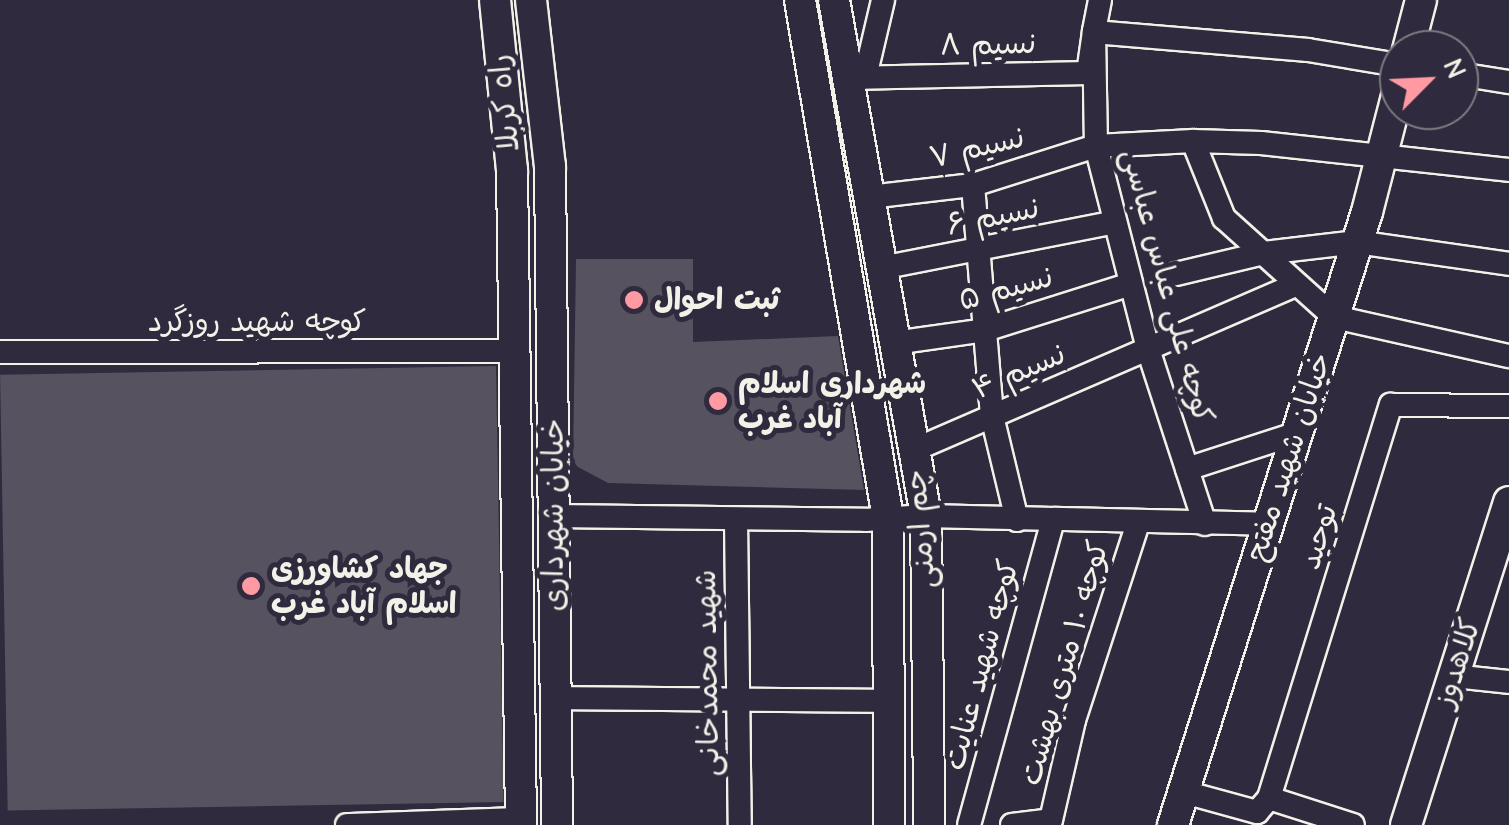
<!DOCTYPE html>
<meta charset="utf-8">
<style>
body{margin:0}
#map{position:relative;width:1509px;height:825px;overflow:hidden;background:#2f2a3d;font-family:"Comic Neue","Playpen Sans Arabic",sans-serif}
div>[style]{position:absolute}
.building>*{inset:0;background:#56525f;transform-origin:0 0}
.roads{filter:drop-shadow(2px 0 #f4f1e8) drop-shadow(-2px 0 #f4f1e8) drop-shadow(0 2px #f4f1e8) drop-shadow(0 -2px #f4f1e8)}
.street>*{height:22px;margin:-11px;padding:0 11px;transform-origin:11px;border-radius:11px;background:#2f2a3d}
.secondary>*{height:30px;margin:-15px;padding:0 15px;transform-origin:15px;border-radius:15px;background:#2f2a3d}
.dots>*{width:28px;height:28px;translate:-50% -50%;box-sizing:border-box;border:5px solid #2f2a3d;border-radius:50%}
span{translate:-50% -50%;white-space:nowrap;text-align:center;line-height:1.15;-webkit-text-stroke:10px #2f2a3d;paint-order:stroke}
.street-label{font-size:30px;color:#f4f1e8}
.poi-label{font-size:30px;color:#f4f1e8;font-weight:700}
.left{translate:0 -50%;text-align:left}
.north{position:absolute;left:1379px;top:30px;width:100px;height:100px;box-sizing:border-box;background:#2f2a3d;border:2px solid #7e7a81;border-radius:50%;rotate:66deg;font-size:28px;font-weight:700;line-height:40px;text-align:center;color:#f4f1e8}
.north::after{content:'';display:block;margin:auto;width:35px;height:45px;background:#ff9aa2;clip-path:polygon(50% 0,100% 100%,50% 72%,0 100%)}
</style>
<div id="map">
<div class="building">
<i style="clip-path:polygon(576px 259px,693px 259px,693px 342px,838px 336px,864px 490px,608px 483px,578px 467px,573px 461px)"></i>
<i style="left:496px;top:366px;width:436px;height:496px;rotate:89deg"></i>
</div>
<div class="roads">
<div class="street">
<i style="left:1100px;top:0;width:33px;rotate:101deg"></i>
<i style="left:1094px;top:32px;width:114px;rotate:89deg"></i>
<i style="left:1096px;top:146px;width:210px;rotate:75.6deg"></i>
<i style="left:1148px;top:349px;width:184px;rotate:72deg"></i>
<i style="left:1459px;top:74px;width:51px;rotate:9.1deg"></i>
<i style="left:865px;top:77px;width:79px;rotate:-76.8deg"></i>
<i style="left:848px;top:78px;width:240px;rotate:-1.2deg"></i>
<i style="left:1088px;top:73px;width:41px;rotate:-81.7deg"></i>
<i style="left:1094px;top:32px;width:215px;rotate:4.8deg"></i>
<i style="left:1308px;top:50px;width:92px;rotate:9.4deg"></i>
<i style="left:1193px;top:141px;width:83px;rotate:68.1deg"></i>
<i style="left:1224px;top:218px;width:148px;rotate:42deg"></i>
<i style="left:1334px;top:317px;width:179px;rotate:12.6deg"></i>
<i style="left:973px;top:185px;width:232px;rotate:85.3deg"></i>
<i style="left:992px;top:416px;width:107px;rotate:76.5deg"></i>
<i style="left:869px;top:197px;width:105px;rotate:-6.6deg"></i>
<i style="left:973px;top:185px;width:129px;rotate:-17.6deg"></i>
<i style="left:1096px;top:146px;width:97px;rotate:-3deg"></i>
<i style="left:1193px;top:141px;width:68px;rotate:1.7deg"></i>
<i style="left:1261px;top:143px;width:249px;rotate:6.2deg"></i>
<i style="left:881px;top:268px;width:238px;rotate:-11.1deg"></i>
<i style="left:1176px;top:274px;width:90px;rotate:-13.4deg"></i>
<i style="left:1264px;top:253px;width:94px;rotate:-6.7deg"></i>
<i style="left:1357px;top:242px;width:154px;rotate:8.2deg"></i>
<i style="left:894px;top:343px;width:92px;rotate:-8.1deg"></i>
<i style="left:985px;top:330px;width:153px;rotate:-17.5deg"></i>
<i style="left:0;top:352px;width:513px;rotate:-0.11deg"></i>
<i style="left:914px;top:450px;width:417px;rotate:-23.4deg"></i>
<i style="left:1187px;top:469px;width:117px;rotate:-18deg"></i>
<i style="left:554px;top:516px;width:311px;rotate:0.7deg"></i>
<i style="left:865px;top:520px;width:61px;rotate:-3.8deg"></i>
<i style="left:926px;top:516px;width:341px;rotate:1.3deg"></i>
<i style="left:736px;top:519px;width:306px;rotate:89.3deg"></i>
<i style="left:1454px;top:676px;width:55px;rotate:6.2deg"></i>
<i style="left:556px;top:698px;width:333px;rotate:0.5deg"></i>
<i style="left:1184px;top:792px;width:76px;rotate:15.3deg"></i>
<i style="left:1257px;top:812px;width:18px;rotate:-49deg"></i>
<i style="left:1269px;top:798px;width:88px;rotate:17.8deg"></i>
<i style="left:1269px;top:798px;width:412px;rotate:-72.8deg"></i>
<i style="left:1391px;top:405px;width:118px;rotate:0.5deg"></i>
<i style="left:347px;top:825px;width:174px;rotate:-2deg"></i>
<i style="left:969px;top:825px;width:315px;rotate:-74.6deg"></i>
<i style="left:1012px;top:825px;width:39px;rotate:-7deg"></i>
<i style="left:1051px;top:820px;width:103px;rotate:-77deg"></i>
<i style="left:1074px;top:720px;width:207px;rotate:-72deg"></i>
</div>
<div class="secondary">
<i style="left:495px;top:0;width:171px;rotate:84.3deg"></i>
<i style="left:512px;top:170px;width:655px;rotate:89.21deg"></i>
<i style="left:531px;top:0;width:167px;rotate:83.5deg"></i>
<i style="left:550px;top:166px;width:659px;rotate:89.39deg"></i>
<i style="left:800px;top:0;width:525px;rotate:80.36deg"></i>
<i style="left:888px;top:518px;width:307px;rotate:89.8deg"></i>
<i style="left:834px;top:0;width:524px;rotate:79.89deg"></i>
<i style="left:926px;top:516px;width:309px;rotate:89.4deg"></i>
<i style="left:1408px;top:50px;width:52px;rotate:-75.4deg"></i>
<i style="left:1173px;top:825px;width:643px;rotate:-72.44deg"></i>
<i style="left:1367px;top:212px;width:128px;rotate:-75.5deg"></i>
<i style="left:1406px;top:825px;width:339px;rotate:-72.3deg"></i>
</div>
</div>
<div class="dots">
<i style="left:634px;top:300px;background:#ff9aa2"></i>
<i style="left:718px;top:401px;background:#ff9aa2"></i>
<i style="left:251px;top:586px;background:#ff9aa2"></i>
</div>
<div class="street-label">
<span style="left:988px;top:45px;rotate:-1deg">نسیم ۸</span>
<span style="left:505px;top:103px;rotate:-96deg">راه کربلا</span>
<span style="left:977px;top:148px;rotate:-13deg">نسیم ۷</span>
<span style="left:993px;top:217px;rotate:-11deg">نسیم ۶</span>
<span style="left:1167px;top:286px;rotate:75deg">کوچه علی عباس عباسی</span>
<span style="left:1006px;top:289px;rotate:-15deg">نسیم ۵</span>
<span style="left:257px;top:322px">کوچه شهید روزگرد</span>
<span style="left:1019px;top:372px;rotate:-23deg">نسیم ۴</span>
<span style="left:1289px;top:457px;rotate:-72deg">خیابان شهید مفتح</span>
<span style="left:554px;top:515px;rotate:-90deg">خیابان شهرداری</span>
<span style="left:921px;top:529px;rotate:-95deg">چم ارمنی</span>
<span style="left:1319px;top:537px;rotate:-73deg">توحید</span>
<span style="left:1065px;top:663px;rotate:-74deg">کوچه ۱۰ متری بهشت</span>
<span style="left:1458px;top:663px;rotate:-72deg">کلاهدوز</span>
<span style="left:982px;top:665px;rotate:-75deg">کوچه شهید عنایت</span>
<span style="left:708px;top:673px;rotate:-91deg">شهید محمدخانی</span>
</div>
<div class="poi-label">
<span class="left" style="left:654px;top:300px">ثبت احوال</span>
<span class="left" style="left:738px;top:401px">شهرداری اسلام<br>آباد غرب</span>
<span class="left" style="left:271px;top:586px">جهاد کشاورزی<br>اسلام آباد غرب</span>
</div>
<div class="north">N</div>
</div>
